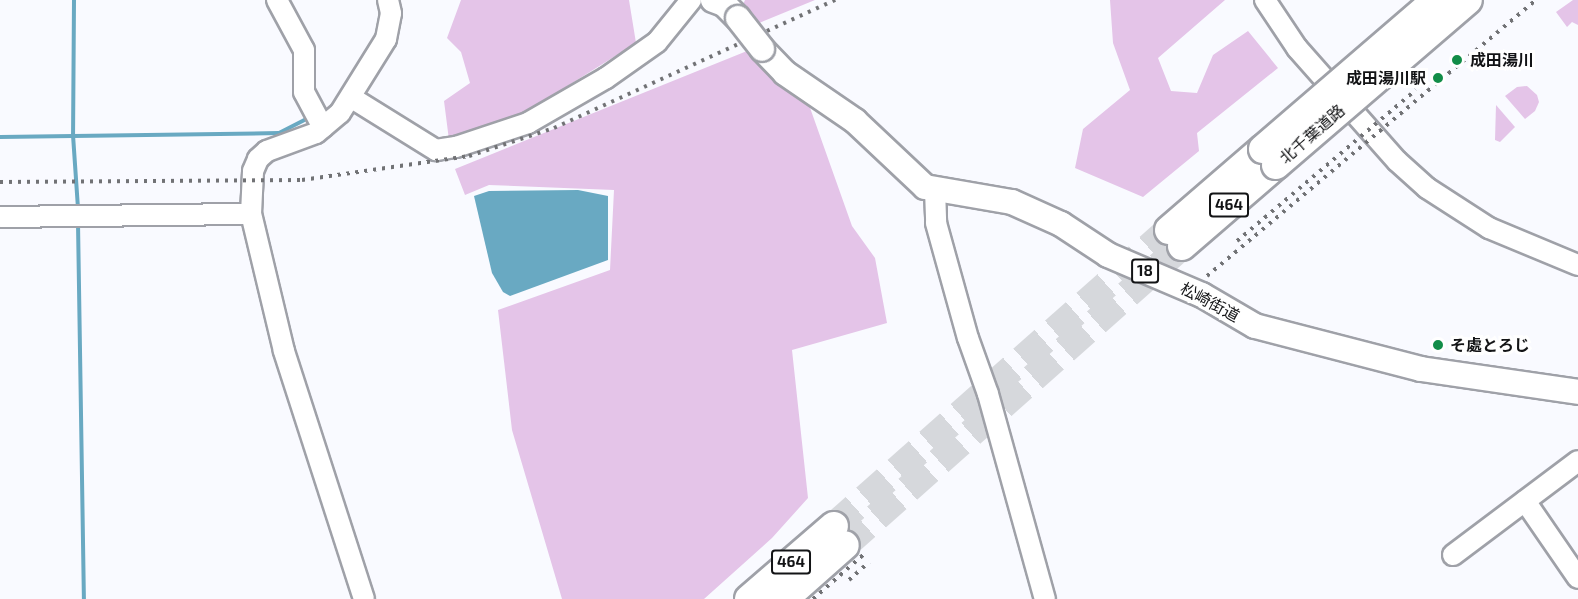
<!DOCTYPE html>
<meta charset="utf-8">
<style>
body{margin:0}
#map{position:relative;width:1578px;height:599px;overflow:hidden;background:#f9faff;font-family:"Exo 2","Noto Sans JP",sans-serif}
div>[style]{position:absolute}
.green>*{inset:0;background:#e4c4e8}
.water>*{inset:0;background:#69a9c2}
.stream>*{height:4px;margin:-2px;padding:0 2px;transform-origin:2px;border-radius:2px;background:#69a9c2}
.highway-tunnel>*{height:28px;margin-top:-14px;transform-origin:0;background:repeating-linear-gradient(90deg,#d6d8dc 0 28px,transparent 0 42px)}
.roads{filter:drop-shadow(2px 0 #9fa1a8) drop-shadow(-2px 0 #9fa1a8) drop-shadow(0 2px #9fa1a8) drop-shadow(0 -2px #9fa1a8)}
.minor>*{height:20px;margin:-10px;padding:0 10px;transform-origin:10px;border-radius:10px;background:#fff}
.major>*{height:24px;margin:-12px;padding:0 12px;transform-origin:12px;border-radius:12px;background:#fff}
.highway>*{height:28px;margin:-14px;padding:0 14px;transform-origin:14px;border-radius:14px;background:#fff}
.rail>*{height:4px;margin-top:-2px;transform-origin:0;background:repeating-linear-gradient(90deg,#717275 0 3px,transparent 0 9px)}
.bridges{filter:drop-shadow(2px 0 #9fa1a8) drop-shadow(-2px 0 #9fa1a8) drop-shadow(0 2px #9fa1a8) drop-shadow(0 -2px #9fa1a8)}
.major-bridge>*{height:24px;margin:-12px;padding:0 12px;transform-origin:12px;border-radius:12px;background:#fff}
.highway-bridge>*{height:28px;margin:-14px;padding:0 14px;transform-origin:14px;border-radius:14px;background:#fff}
.dots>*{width:16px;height:16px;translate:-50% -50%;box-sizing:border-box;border:3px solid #fff;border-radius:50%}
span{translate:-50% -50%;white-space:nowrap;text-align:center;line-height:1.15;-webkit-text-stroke:6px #fff;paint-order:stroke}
.shield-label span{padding:2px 4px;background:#fff;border:2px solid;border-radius:4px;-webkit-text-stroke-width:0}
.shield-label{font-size:15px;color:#131416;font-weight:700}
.poi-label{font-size:16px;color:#131416;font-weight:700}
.left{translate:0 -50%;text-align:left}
.right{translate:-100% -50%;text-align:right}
.street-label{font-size:16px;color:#131416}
</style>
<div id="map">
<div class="green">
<i style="clip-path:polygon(461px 0,629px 0,636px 43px,518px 117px,449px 140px,444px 101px,470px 83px,461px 52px,447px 38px)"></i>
<i style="clip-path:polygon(745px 0,815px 0,759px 23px,742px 7px)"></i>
<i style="clip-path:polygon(1110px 0,1225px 0,1158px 58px,1171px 91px,1197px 93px,1213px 55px,1248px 31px,1278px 68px,1197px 133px,1199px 151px,1143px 197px,1075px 168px,1083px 129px,1130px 90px,1113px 43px)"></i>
<i style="clip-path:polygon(1573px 0,1578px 0,1578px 25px,1572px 22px,1567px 27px,1556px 12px)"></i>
<i style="clip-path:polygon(747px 51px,803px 88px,852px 226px,875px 258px,887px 323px,792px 350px,808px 498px,772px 538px,704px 599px,562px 599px,512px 430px,498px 310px,610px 270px,614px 190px,489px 185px,465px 195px,455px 169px)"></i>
<i style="clip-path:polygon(1527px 86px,1537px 95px,1539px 102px,1535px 111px,1525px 119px,1505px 96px,1517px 87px)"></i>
<i style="clip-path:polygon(1496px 105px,1515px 127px,1500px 142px,1495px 140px)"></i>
</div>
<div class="water">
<i style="clip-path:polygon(578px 190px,608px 196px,608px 260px,510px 296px,503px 292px,492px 273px,474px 196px,489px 191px)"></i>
</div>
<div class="stream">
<i style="left:74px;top:0;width:135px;rotate:90.4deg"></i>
<i style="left:73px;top:135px;width:74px;rotate:86.1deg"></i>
<i style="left:0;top:137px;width:279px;rotate:-0.8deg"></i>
<i style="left:279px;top:133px;width:34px;rotate:-27deg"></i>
<i style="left:78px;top:223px;width:376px;rotate:89.1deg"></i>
</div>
<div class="highway-tunnel">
<i style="left:834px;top:526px;width:447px;rotate:-41.5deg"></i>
<i style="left:845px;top:545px;width:451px;rotate:-41.6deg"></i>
</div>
<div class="roads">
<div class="minor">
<i style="left:277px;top:0;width:57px;rotate:61.6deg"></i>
<i style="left:304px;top:50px;width:42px;rotate:90deg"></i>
<i style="left:304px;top:92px;width:40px;rotate:62deg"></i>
<i style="left:1265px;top:0;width:58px;rotate:56.3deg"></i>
<i style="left:1297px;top:48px;width:151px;rotate:48.5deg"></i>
<i style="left:1397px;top:161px;width:40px;rotate:42deg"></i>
<i style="left:1427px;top:188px;width:74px;rotate:32.8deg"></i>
<i style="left:1489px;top:228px;width:96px;rotate:22.6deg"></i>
<i style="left:352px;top:98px;width:99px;rotate:31.8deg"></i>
<i style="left:436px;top:150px;width:20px;rotate:-9deg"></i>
<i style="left:456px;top:147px;width:76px;rotate:-18.4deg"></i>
<i style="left:528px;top:123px;width:90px;rotate:-30deg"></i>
<i style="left:606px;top:78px;width:62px;rotate:-35.2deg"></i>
<i style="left:657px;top:42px;width:54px;rotate:-51deg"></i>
<i style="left:935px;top:189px;width:34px;rotate:88deg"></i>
<i style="left:936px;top:223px;width:119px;rotate:74.5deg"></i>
<i style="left:968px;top:338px;width:59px;rotate:70.3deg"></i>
<i style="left:988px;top:394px;width:213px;rotate:74.5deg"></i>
<i style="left:0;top:217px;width:251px;rotate:-0.7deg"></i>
<i style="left:1525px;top:501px;width:93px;rotate:55.5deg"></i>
<i style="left:1453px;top:555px;width:156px;rotate:-36.9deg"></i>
<i style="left:364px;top:599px;width:261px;rotate:-107.9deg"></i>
<i style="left:284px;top:351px;width:141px;rotate:-103.5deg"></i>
<i style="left:251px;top:214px;width:43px;rotate:-87.3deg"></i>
<i style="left:253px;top:171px;width:13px;rotate:-67deg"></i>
<i style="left:258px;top:159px;width:12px;rotate:-42deg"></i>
<i style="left:267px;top:151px;width:52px;rotate:-20.2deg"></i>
<i style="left:316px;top:133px;width:31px;rotate:-40deg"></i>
<i style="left:340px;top:113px;width:87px;rotate:-58.1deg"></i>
<i style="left:386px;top:39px;width:26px;rotate:-79deg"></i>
<i style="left:391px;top:13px;width:13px;rotate:-103deg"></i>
</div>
<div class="major">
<i style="left:713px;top:0;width:12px;rotate:20deg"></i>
<i style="left:724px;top:4px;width:20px;rotate:45deg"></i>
<i style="left:762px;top:49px;width:33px;rotate:46deg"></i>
<i style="left:785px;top:73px;width:85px;rotate:34.4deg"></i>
<i style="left:855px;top:121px;width:96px;rotate:43.3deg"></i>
<i style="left:925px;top:187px;width:88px;rotate:9.8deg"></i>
<i style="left:1012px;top:202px;width:54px;rotate:24.2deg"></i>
<i style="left:1061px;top:224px;width:56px;rotate:33.4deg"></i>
<i style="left:1108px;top:255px;width:102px;rotate:23.1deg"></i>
<i style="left:1202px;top:295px;width:61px;rotate:30.3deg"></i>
<i style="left:1255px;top:326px;width:171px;rotate:14.5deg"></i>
<i style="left:1421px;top:369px;width:159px;rotate:8.3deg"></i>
</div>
<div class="highway">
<i style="left:1169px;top:230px;width:124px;rotate:-40.8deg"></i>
<i style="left:1182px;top:246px;width:124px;rotate:-40.8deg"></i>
<i style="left:749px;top:599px;width:112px;rotate:-40.7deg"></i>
<i style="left:784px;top:599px;width:81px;rotate:-41.5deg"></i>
</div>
</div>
<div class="rail">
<i style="left:0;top:182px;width:302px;rotate:-0.4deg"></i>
<i style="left:302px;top:180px;width:169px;rotate:-8.2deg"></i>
<i style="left:469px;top:156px;width:89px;rotate:-18.2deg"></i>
<i style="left:554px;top:128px;width:309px;rotate:-24.5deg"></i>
<i style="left:1237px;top:241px;width:234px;rotate:-40.2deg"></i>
<i style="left:1207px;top:276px;width:429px;rotate:-40deg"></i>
<i style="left:849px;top:580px;width:27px;rotate:-42deg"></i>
<i style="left:813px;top:599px;width:67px;rotate:-41.3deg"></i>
</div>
<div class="bridges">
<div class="major-bridge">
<i style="left:738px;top:18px;width:39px;rotate:52deg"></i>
</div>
<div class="highway-bridge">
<i style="left:1263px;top:149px;width:228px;rotate:-40.7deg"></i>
<i style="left:1276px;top:165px;width:253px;rotate:-40.7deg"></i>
</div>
</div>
<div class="dots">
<i style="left:1457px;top:60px;background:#128d48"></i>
<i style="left:1438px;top:78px;background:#128d48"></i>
<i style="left:1438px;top:345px;background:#128d48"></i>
</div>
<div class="shield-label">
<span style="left:1229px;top:205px">464</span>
<span style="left:1145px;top:271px">18</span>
<span style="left:791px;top:562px">464</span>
</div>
<div class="poi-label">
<span class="left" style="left:1470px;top:60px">成田湯川</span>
<span class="right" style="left:1426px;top:78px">成田湯川駅</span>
<span class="left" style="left:1450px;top:345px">そ處とろじ</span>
</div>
<div class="street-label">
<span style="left:1312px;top:134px;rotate:-41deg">北千葉道路</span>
<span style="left:1210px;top:302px;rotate:28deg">松崎街道</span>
</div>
</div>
